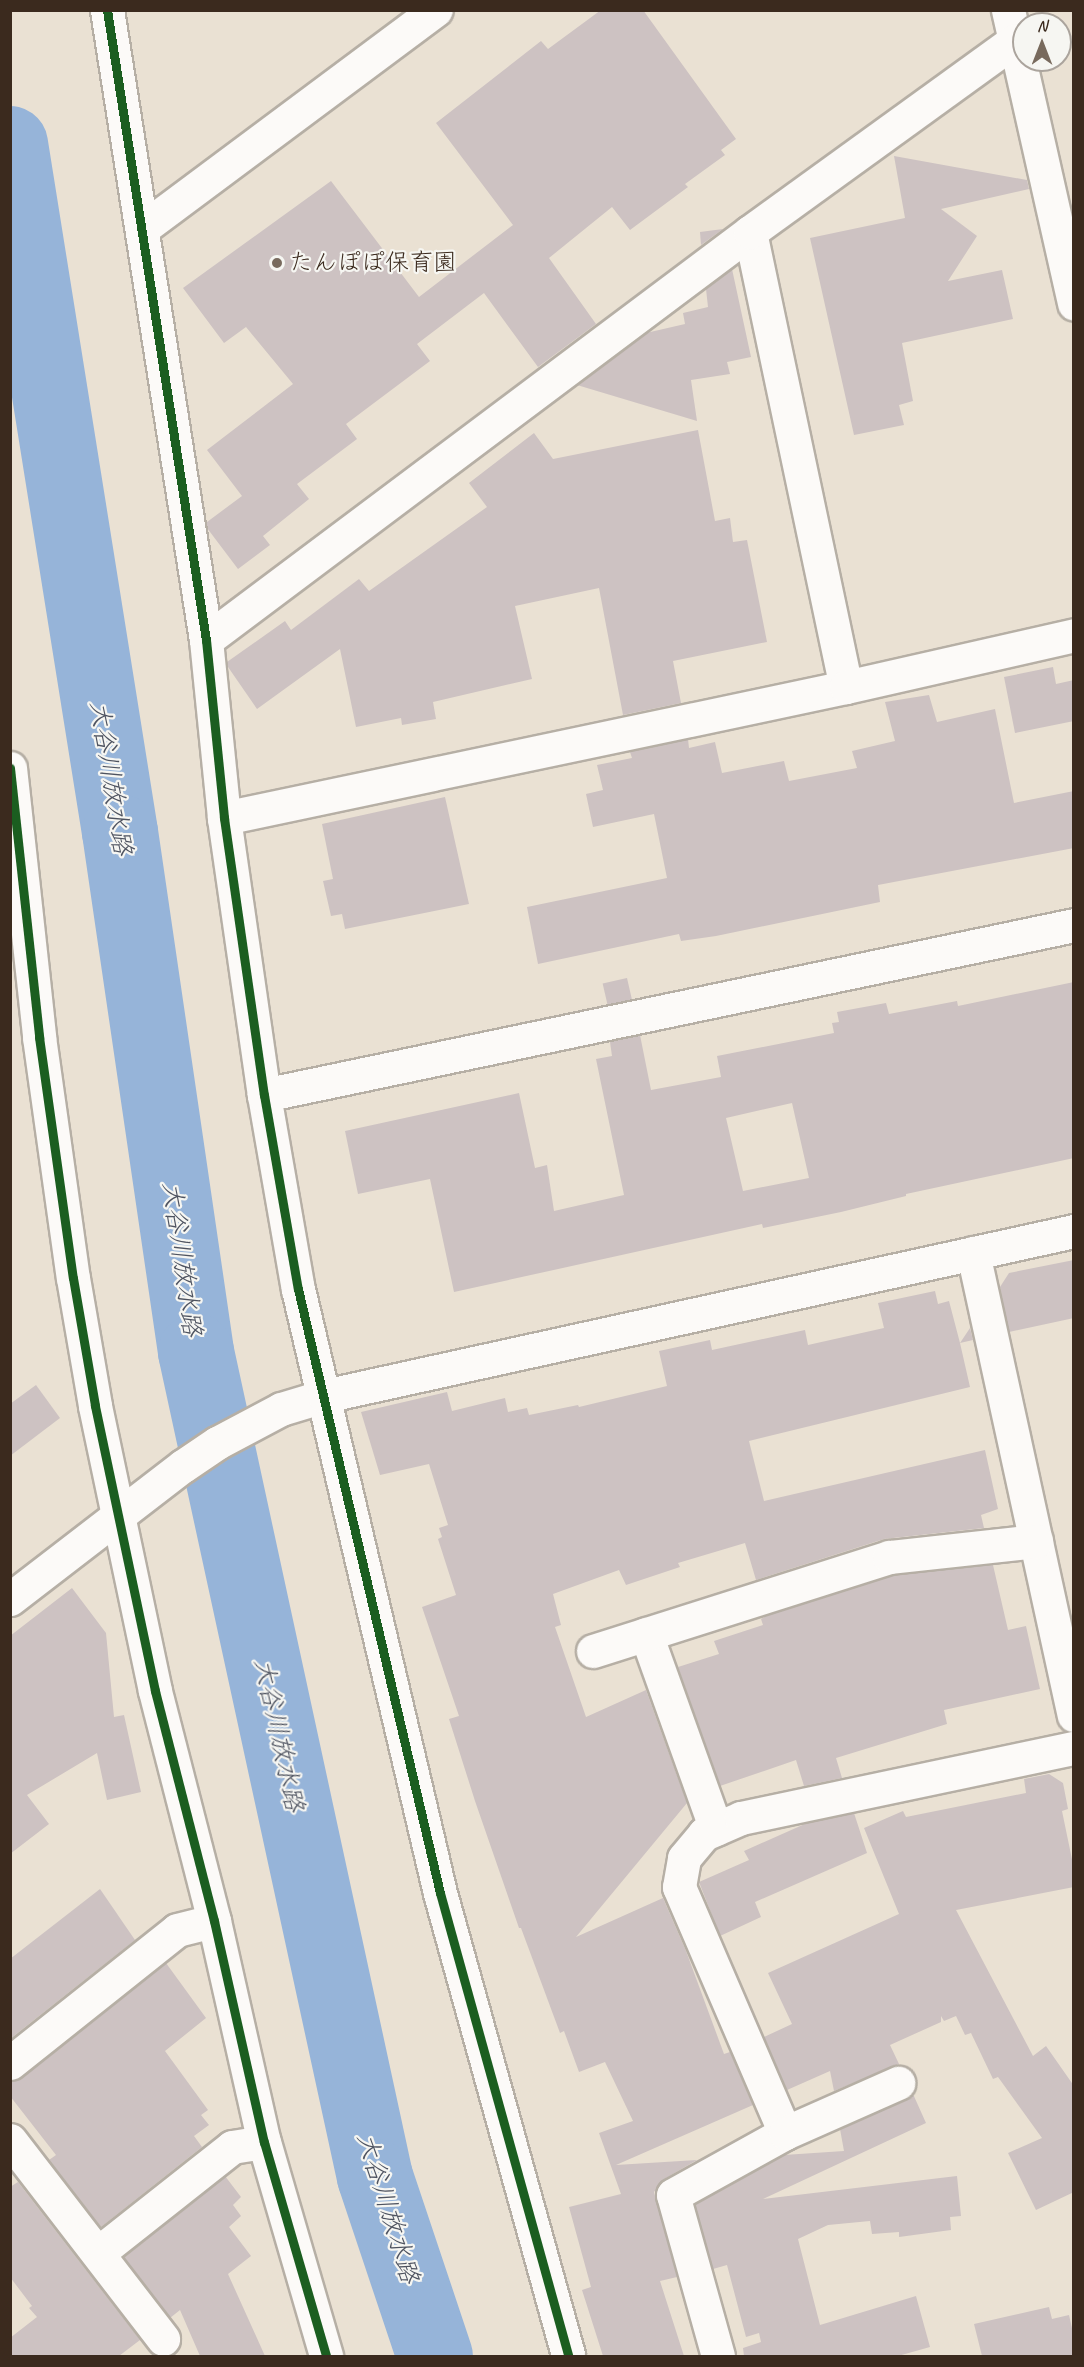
<!DOCTYPE html>
<meta charset="utf-8">
<style>
body{margin:0}
#map{position:relative;width:1084px;height:2367px;overflow:hidden;background:#eae1d3;font-family:Caveat,"Klee One",sans-serif}
div>[style]{position:absolute}
.river>*{height:76px;margin:-38px;padding:0 38px;transform-origin:38px;border-radius:38px;background:#96b4d9}
.building>*{inset:0;background:#cdc2c2;transform-origin:0 0}
.roads{filter:drop-shadow(2px 0 #b6afa5) drop-shadow(-2px 0 #b6afa5) drop-shadow(0 2px #b6afa5) drop-shadow(0 -2px #b6afa5)}
.minor>*{height:33px;margin:-16.5px;padding:0 16.5px;transform-origin:16.5px;border-radius:16.5px;background:#fcfaf8}
.cycleway>*{height:9px;margin:-4.5px;padding:0 4.5px;transform-origin:4.5px;border-radius:4.5px;background:#1b5e20}
.dots>*{width:16px;height:16px;translate:-50% -50%;box-sizing:border-box;border:3px solid #f6f6f2;border-radius:50%}
span{translate:-50% -50%;white-space:nowrap;text-align:center;line-height:1.15;-webkit-text-stroke:4.5px #f6f6f2;paint-order:stroke}
.poi-label{font-size:24px;color:#3b2a1e}
.left{translate:0 -50%;text-align:left}
.water-label{font-size:26px;color:#4e5360;font-style:italic}
.frame{position:absolute;inset:0;border:12px solid #3b2a1e;pointer-events:none}
.north{position:absolute;left:1012px;top:12px;width:60px;height:60px;box-sizing:border-box;background:#f6f6f2;border:2px solid #aba49d;border-radius:50%;rotate:0deg;font-size:16px;font-weight:700;line-height:24px;text-align:center;color:#3b2a1e}
.north::after{content:'';display:block;margin:auto;width:21px;height:27px;background:#786a5d;clip-path:polygon(50% 0,100% 100%,50% 72%,0 100%)}
</style>
<div id="map">
<div class="river">
<i style="left:10px;top:144px;width:697px;rotate:80.92deg"></i>
<i style="left:120px;top:832px;width:526px;rotate:81.68deg"></i>
<i style="left:196px;top:1352px;width:844px;rotate:77.76deg"></i>
<i style="left:375px;top:2177px;width:189px;rotate:71.5deg"></i>
</div>
<div class="building">
<i style="clip-path:polygon(601px 10px,643px 10px,736px 139px,721px 150px,725px 155px,685px 184px,688px 187px,630px 230px,612px 207px,549px 258px,596px 324px,538px 367px,484px 293px,417px 344px,430px 361px,346px 424px,357px 439px,297px 484px,309px 499px,263px 536px,270px 545px,238px 569px,207px 528px,207px 522px,242px 496px,207px 450px,293px 384px,246px 327px,224px 343px,183px 288px,331px 181px,419px 297px,513px 225px,436px 123px,541px 41px,548px 49px)"></i>
<i style="clip-path:polygon(894px 156px,1027px 180px,1029px 189px,941px 209px,977px 236px,948px 281px,1002px 270px,1013px 319px,902px 343px,913px 401px,899px 405px,904px 425px,854px 435px,810px 238px,905px 218px)"></i>
<i style="clip-path:polygon(723px 229px,701px 245px,700px 232px)"></i>
<i style="clip-path:polygon(732px 269px,751px 357px,727px 362px,730px 374px,691px 380px,697px 421px,577px 385px,646px 333px,685px 324px,683px 313px,708px 307px,706px 289px)"></i>
<i style="clip-path:polygon(698px 430px,715px 521px,730px 518px,733px 542px,747px 540px,767px 642px,673px 661px,681px 703px,623px 715px,599px 588px,515px 606px,532px 679px,433px 702px,436px 719px,402px 725px,401px 718px,356px 727px,340px 649px,257px 709px,228px 667px,227px 662px,285px 621px,291px 630px,359px 579px,369px 591px,487px 507px,469px 483px,534px 433px,553px 459px)"></i>
<i style="clip-path:polygon(1053px 667px,1056px 684px,1074px 680px,1074px 721px,1015px 733px,1004px 677px)"></i>
<i style="clip-path:polygon(929px 695px,937px 722px,995px 709px,1014px 803px,1074px 791px,1074px 848px,878px 885px,880px 902px,716px 936px,681px 941px,679px 934px,538px 964px,527px 907px,667px 878px,654px 814px,593px 827px,586px 794px,603px 790px,597px 765px,632px 758px,630px 752px,688px 739px,689px 748px,715px 742px,722px 773px,784px 761px,789px 781px,857px 768px,852px 751px,895px 741px,885px 702px)"></i>
<i style="clip-path:polygon(445px 797px,469px 904px,345px 929px,342px 914px,331px 916px,323px 881px,333px 879px,322px 824px)"></i>
<i style="left:627px;top:978px;width:22px;height:25px;rotate:77deg"></i>
<i style="clip-path:polygon(evenodd,1074px 982px,1074px 1158px,906px 1194px,906px 1196px,841px 1212px,763px 1228px,762px 1224px,454px 1292px,430px 1179px,358px 1194px,345px 1131px,519px 1093px,535px 1168px,547px 1165px,554px 1211px,624px 1195px,596px 1059px,612px 1056px,610px 1042px,640px 1035px,651px 1090px,721px 1077px,717px 1056px,834px 1033px,832px 1023px,839px 1022px,837px 1012px,886px 1003px,889px 1014px,957px 1001px,958px 1006px,1074px 982px,792px 1103px,809px 1178px,743px 1191px,726px 1118px,792px 1103px)"></i>
<i style="clip-path:polygon(1074px 1260px,1074px 1318px,1009px 1332px,1000px 1287px,1009px 1273px)"></i>
<i style="clip-path:polygon(935px 1291px,938px 1304px,949px 1301px,960px 1343px,970px 1328px,973px 1340px,960px 1343px,970px 1387px,749px 1441px,764px 1501px,985px 1450px,998px 1509px,981px 1515px,984px 1528px,884px 1539px,756px 1580px,745px 1543px,678px 1563px,680px 1567px,626px 1585px,619px 1570px,553px 1594px,561px 1625px,555px 1627px,586px 1717px,646px 1690px,687px 1803px,576px 1937px,663px 1898px,686px 1951px,724px 2054px,730px 2052px,753px 2105px,616px 2165px,697px 2160px,664px 2179px,654px 2192px,677px 2277px,660px 2281px,684px 2356px,603px 2356px,582px 2290px,591px 2287px,569px 2207px,621px 2194px,599px 2133px,633px 2121px,605px 2062px,579px 2072px,564px 2031px,560px 2033px,521px 1928px,519px 1928px,475px 1801px,449px 1719px,459px 1716px,422px 1607px,456px 1595px,438px 1539px,442px 1537px,439px 1528px,448px 1525px,429px 1464px,380px 1475px,361px 1412px,447px 1392px,452px 1411px,505px 1398px,508px 1412px,527px 1408px,529px 1415px,578px 1405px,579px 1407px,667px 1386px,659px 1351px,710px 1340px,712px 1350px,805px 1330px,808px 1345px,884px 1328px,878px 1303px)"></i>
<i style="clip-path:polygon(36px 1385px,60px 1418px,10px 1456px,10px 1404px)"></i>
<i style="clip-path:polygon(993px 1565px,1008px 1630px,1026px 1626px,1040px 1689px,944px 1710px,947px 1724px,836px 1758px,842px 1778px,804px 1786px,796px 1760px,720px 1786px,678px 1667px,719px 1654px,714px 1641px,763px 1625px,761px 1619px,766px 1616px,893px 1575px)"></i>
<i style="clip-path:polygon(72px 1588px,106px 1633px,114px 1717px,124px 1715px,141px 1792px,107px 1800px,97px 1753px,27px 1795px,49px 1824px,10px 1854px,10px 1636px)"></i>
<i style="clip-path:polygon(1049px 1774px,1063px 1783px,1068px 1809px,1062px 1811px,1074px 1869px,1074px 1887px,956px 1910px,1033px 2056px,1046px 2046px,1074px 2086px,1074px 2192px,1036px 2210px,1008px 2153px,1042px 2138px,998px 2077px,993px 2079px,971px 2033px,965px 2035px,956px 2016px,944px 2021px,941px 2016px,941px 2022px,890px 2045px,899px 2064px,834px 2091px,830px 2071px,787px 2090px,764px 2037px,792px 2024px,768px 1973px,899px 1914px,864px 1828px,903px 1811px,906px 1817px,1026px 1793px,1024px 1779px)"></i>
<i style="clip-path:polygon(854px 1813px,867px 1853px,755px 1902px,761px 1917px,720px 1936px,699px 1882px,749px 1860px,744px 1851px,807px 1823px)"></i>
<i style="clip-path:polygon(100px 1889px,135px 1940px,10px 2039px,10px 1959px)"></i>
<i style="clip-path:polygon(166px 1963px,206px 2018px,165px 2051px,208px 2110px,201px 2115px,209px 2125px,194px 2136px,202px 2147px,101px 2227px,49px 2160px,56px 2155px,10px 2096px,10px 2081px,22px 2078px)"></i>
<i style="clip-path:polygon(913px 2094px,926px 2123px,763px 2199px,957px 2176px,961px 2216px,950px 2217px,951px 2230px,899px 2237px,899px 2232px,872px 2234px,870px 2221px,828px 2225px,798px 2239px,820px 2325px,916px 2296px,930px 2347px,898px 2356px,744px 2356px,743px 2348px,761px 2342px,759px 2333px,746px 2337px,727px 2265px,713px 2269px,695px 2204px,784px 2155px,844px 2151px,840px 2129px)"></i>
<i style="clip-path:polygon(225px 2176px,241px 2197px,233px 2205px,241px 2216px,229px 2227px,251px 2256px,228px 2274px,265px 2356px,200px 2356px,180px 2310px,170px 2318px,123px 2257px)"></i>
<i style="clip-path:polygon(18px 2182px,140px 2340px,119px 2356px,10px 2356px,10px 2338px,37px 2317px,29px 2308px,32px 2306px,10px 2277px,10px 2187px)"></i>
<i style="clip-path:polygon(1049px 2307px,1052px 2319px,1069px 2315px,1074px 2337px,1074px 2356px,982px 2356px,974px 2324px)"></i>
</div>
<div class="roads">
<div class="minor">
<i style="left:107px;top:10px;width:638px;rotate:81.07deg"></i>
<i style="left:206px;top:640px;width:179px;rotate:84.2deg"></i>
<i style="left:224px;top:818px;width:280px;rotate:81.8deg"></i>
<i style="left:264px;top:1095px;width:197px;rotate:80.1deg"></i>
<i style="left:298px;top:1289px;width:620px;rotate:76.77deg"></i>
<i style="left:440px;top:1893px;width:480px;rotate:74.5deg"></i>
<i style="left:1008px;top:10px;width:301px;rotate:77.3deg"></i>
<i style="left:143px;top:228px;width:365px;rotate:-36.7deg"></i>
<i style="left:750px;top:232px;width:465px;rotate:78.1deg"></i>
<i style="left:206px;top:640px;width:680px;rotate:-36.87deg"></i>
<i style="left:750px;top:232px;width:326px;rotate:-35.9deg"></i>
<i style="left:10px;top:768px;width:271px;rotate:83.8deg"></i>
<i style="left:39px;top:1037px;width:243px;rotate:82deg"></i>
<i style="left:73px;top:1278px;width:130px;rotate:80.2deg"></i>
<i style="left:95px;top:1406px;width:291px;rotate:78.1deg"></i>
<i style="left:155px;top:1691px;width:237px;rotate:75.6deg"></i>
<i style="left:214px;top:1921px;width:227px;rotate:77.3deg"></i>
<i style="left:264px;top:2142px;width:223px;rotate:73.8deg"></i>
<i style="left:224px;top:818px;width:636px;rotate:-11.89deg"></i>
<i style="left:846px;top:687px;width:234px;rotate:-12.8deg"></i>
<i style="left:264px;top:1095px;width:828px;rotate:-11.85deg"></i>
<i style="left:973px;top:1253px;width:473px;rotate:77.7deg"></i>
<i style="left:10px;top:1599px;width:218px;rotate:-37.6deg"></i>
<i style="left:183px;top:1466px;width:41px;rotate:-34.1deg"></i>
<i style="left:217px;top:1443px;width:72px;rotate:-28deg"></i>
<i style="left:281px;top:1409px;width:45px;rotate:-16.8deg"></i>
<i style="left:324px;top:1396px;width:768px;rotate:-12.41deg"></i>
<i style="left:646px;top:1634px;width:207px;rotate:70.3deg"></i>
<i style="left:593px;top:1651px;width:311px;rotate:-17.6deg"></i>
<i style="left:889px;top:1557px;width:148px;rotate:-6.2deg"></i>
<i style="left:10px;top:2063px;width:213px;rotate:-38.5deg"></i>
<i style="left:177px;top:1930px;width:38px;rotate:-14deg"></i>
<i style="left:785px;top:2133px;width:268px;rotate:-113.3deg"></i>
<i style="left:679px;top:1887px;width:29px;rotate:-80deg"></i>
<i style="left:684px;top:1858px;width:31px;rotate:-50deg"></i>
<i style="left:704px;top:1834px;width:40px;rotate:-23.4deg"></i>
<i style="left:741px;top:1818px;width:340px;rotate:-11.9deg"></i>
<i style="left:10px;top:2140px;width:251px;rotate:52.4deg"></i>
<i style="left:98px;top:2253px;width:171px;rotate:-38.3deg"></i>
<i style="left:232px;top:2147px;width:32px;rotate:-9deg"></i>
<i style="left:718px;top:2356px;width:167px;rotate:-105.6deg"></i>
<i style="left:673px;top:2195px;width:128px;rotate:-29deg"></i>
<i style="left:785px;top:2133px;width:124px;rotate:-23.9deg"></i>
</div>
</div>
<div class="cycleway">
<i style="left:107px;top:10px;width:638px;rotate:81.07deg"></i>
<i style="left:206px;top:640px;width:179px;rotate:84.2deg"></i>
<i style="left:224px;top:818px;width:280px;rotate:81.8deg"></i>
<i style="left:264px;top:1095px;width:197px;rotate:80.1deg"></i>
<i style="left:298px;top:1289px;width:620px;rotate:76.77deg"></i>
<i style="left:440px;top:1893px;width:480px;rotate:74.5deg"></i>
<i style="left:10px;top:768px;width:271px;rotate:83.8deg"></i>
<i style="left:39px;top:1037px;width:243px;rotate:82deg"></i>
<i style="left:73px;top:1278px;width:130px;rotate:80.2deg"></i>
<i style="left:95px;top:1406px;width:291px;rotate:78.1deg"></i>
<i style="left:155px;top:1691px;width:237px;rotate:75.6deg"></i>
<i style="left:214px;top:1921px;width:227px;rotate:77.3deg"></i>
<i style="left:264px;top:2142px;width:223px;rotate:73.8deg"></i>
</div>
<div class="dots">
<i style="left:277px;top:263px;background:#786a5d"></i>
</div>
<div class="poi-label">
<span class="left" style="left:289px;top:263px">たんぽぽ保育園</span>
</div>
<div class="water-label">
<span style="left:111px;top:778px;rotate:81deg">大谷川放水路</span>
<span style="left:182px;top:1259px;rotate:82deg">大谷川放水路</span>
<span style="left:279px;top:1735px;rotate:78deg">大谷川放水路</span>
<span style="left:388px;top:2208px;rotate:73deg">大谷川放水路</span>
</div>
<div class="frame"></div>
<div class="north">N</div>
</div>
